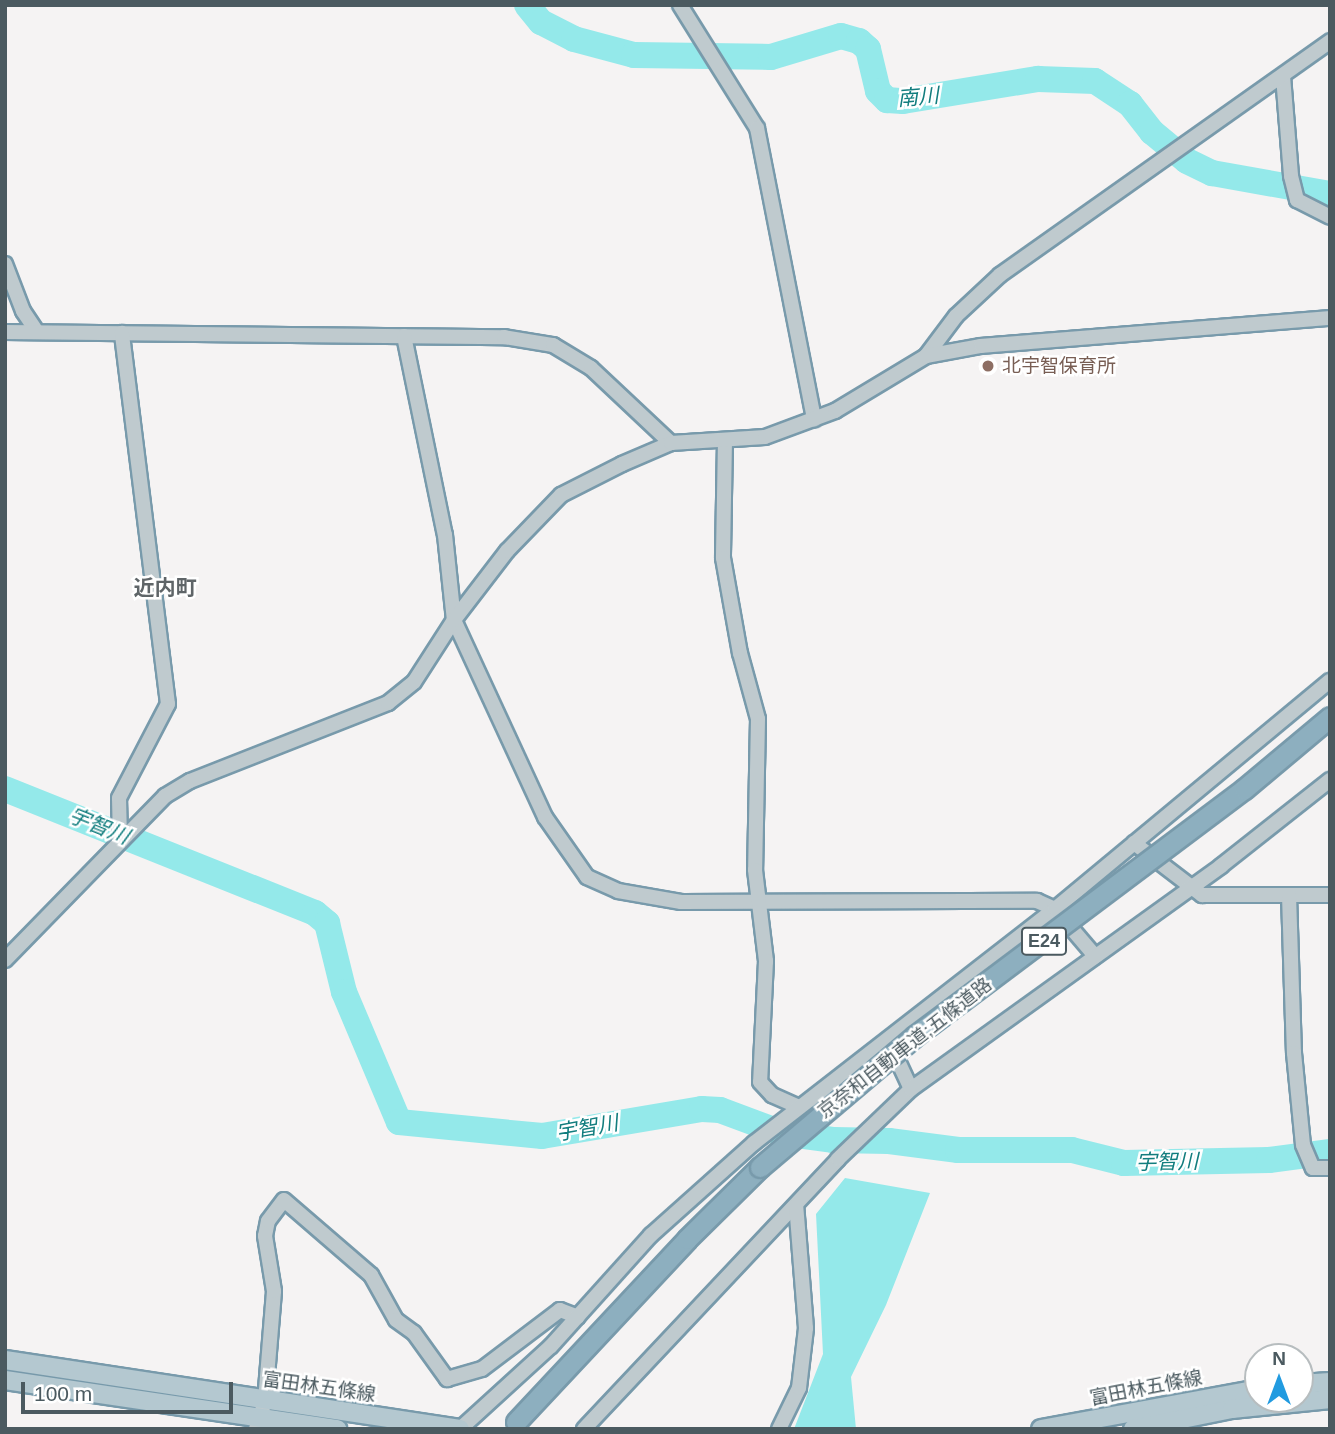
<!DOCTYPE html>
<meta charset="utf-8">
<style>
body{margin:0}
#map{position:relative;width:1335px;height:1434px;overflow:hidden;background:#f5f3f3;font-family:Arial,"Noto Sans JP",sans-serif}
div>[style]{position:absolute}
.water>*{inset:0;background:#94e9ea}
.river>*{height:26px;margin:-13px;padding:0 13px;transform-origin:13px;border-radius:13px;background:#94e9ea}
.roads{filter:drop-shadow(2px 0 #789aab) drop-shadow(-2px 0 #789aab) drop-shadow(0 2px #789aab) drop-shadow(0 -2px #789aab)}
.minor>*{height:14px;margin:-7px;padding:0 7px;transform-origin:7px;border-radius:7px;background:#bfcace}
.major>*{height:18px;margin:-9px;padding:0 9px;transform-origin:9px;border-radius:9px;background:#b4c8d0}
.highway>*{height:19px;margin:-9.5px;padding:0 9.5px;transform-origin:9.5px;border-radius:9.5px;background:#8dafbf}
.bridges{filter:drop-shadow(2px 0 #789aab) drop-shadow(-2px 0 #789aab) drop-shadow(0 2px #789aab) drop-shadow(0 -2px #789aab)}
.highway-bridge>*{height:19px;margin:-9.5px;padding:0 9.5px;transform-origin:9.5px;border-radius:9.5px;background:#8dafbf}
.dots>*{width:19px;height:19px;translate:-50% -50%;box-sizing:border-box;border:4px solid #fff;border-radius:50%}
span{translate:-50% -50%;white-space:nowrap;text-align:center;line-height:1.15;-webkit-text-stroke:5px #fff;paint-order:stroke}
.shield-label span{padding:2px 5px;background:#fff;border:2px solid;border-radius:5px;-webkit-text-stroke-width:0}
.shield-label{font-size:18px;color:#4b5a60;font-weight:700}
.education-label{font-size:19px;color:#785e54}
.left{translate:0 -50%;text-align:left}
.street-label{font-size:19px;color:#4b5a60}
.water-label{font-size:21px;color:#117d7e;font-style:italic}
.neighbourhood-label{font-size:21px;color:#5f6568;font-weight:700}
.frame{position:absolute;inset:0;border:7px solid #4b5a60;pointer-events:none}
.north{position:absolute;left:1244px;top:1343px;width:70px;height:70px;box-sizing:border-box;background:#fff;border:2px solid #b7bdbf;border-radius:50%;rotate:0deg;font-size:19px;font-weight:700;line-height:28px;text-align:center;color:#4b5a60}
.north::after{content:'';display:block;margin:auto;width:24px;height:32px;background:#229be0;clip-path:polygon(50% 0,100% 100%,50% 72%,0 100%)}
.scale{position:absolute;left:21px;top:1382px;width:212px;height:32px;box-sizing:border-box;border:4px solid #4b5a60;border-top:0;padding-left:9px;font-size:21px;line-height:24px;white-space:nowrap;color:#4b5a60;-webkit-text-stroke:5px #fff;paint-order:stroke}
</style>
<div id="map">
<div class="water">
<i style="clip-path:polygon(845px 1178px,930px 1193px,886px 1305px,851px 1377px,856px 1429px,794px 1429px,823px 1354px,816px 1214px)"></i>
</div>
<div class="river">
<i style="left:527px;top:5px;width:22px;rotate:51deg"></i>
<i style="left:541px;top:22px;width:37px;rotate:27deg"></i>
<i style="left:574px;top:39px;width:62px;rotate:14.9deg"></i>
<i style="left:634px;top:55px;width:137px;rotate:0.8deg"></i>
<i style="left:771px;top:57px;width:73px;rotate:-16.7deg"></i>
<i style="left:841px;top:36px;width:19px;rotate:16deg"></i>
<i style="left:859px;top:41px;width:12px;rotate:42deg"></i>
<i style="left:868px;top:49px;width:43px;rotate:76.6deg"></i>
<i style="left:878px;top:91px;width:13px;rotate:45deg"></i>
<i style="left:887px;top:100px;width:16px;rotate:4deg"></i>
<i style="left:903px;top:101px;width:137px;rotate:-9.3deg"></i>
<i style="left:1038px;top:79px;width:57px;rotate:2deg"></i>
<i style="left:1095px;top:81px;width:42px;rotate:33.3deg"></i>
<i style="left:1130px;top:104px;width:36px;rotate:52deg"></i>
<i style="left:1152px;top:132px;width:45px;rotate:39.6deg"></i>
<i style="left:1187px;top:161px;width:28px;rotate:26deg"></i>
<i style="left:1212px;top:173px;width:120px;rotate:10.1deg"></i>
<i style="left:5px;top:789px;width:334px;rotate:21.8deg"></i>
<i style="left:315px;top:913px;width:16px;rotate:40deg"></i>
<i style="left:327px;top:923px;width:71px;rotate:76.2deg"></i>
<i style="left:344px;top:992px;width:141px;rotate:67.1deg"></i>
<i style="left:399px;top:1122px;width:144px;rotate:5.6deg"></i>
<i style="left:542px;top:1136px;width:162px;rotate:-9.6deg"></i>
<i style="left:702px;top:1109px;width:18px;rotate:3deg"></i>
<i style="left:720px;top:1110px;width:66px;rotate:20.4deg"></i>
<i style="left:782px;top:1133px;width:51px;rotate:7.8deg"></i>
<i style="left:833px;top:1140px;width:56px;rotate:1deg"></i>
<i style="left:889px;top:1141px;width:70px;rotate:7.4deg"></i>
<i style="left:958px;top:1150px;width:114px"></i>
<i style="left:1072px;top:1150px;width:54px;rotate:14deg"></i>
<i style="left:1124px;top:1163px;width:145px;rotate:-1.2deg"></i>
<i style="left:1269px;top:1160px;width:62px;rotate:-7.5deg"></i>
</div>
<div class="roads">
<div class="minor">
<i style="left:680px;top:5px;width:145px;rotate:58deg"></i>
<i style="left:757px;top:128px;width:297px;rotate:78.9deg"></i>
<i style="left:1283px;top:76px;width:100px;rotate:85.4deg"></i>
<i style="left:1291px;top:176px;width:25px;rotate:76deg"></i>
<i style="left:1297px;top:200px;width:37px;rotate:27deg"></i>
<i style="left:5px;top:264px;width:50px;rotate:69deg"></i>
<i style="left:23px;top:311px;width:23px;rotate:56deg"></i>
<i style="left:5px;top:332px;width:499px;rotate:0.6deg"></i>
<i style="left:504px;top:337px;width:50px;rotate:9.3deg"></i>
<i style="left:553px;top:345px;width:44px;rotate:31.2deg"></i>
<i style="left:591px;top:368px;width:110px;rotate:43.2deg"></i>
<i style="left:404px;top:336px;width:203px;rotate:78.4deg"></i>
<i style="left:445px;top:535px;width:85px;rotate:84deg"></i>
<i style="left:454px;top:620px;width:217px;rotate:65.2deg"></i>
<i style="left:545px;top:817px;width:73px;rotate:55deg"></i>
<i style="left:587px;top:877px;width:34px;rotate:24deg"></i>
<i style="left:618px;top:891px;width:64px;rotate:9.9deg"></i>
<i style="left:681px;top:902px;width:356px;rotate:-0.2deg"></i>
<i style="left:1037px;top:901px;width:20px;rotate:24deg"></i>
<i style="left:1055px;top:909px;width:62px;rotate:49.6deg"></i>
<i style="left:926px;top:356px;width:50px;rotate:-53.1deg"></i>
<i style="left:956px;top:316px;width:60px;rotate:-43deg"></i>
<i style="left:1000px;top:275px;width:405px;rotate:-35.3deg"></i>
<i style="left:725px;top:440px;width:118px;rotate:91deg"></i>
<i style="left:723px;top:558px;width:97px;rotate:79.9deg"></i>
<i style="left:740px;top:653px;width:68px;rotate:74.7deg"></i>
<i style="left:758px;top:719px;width:151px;rotate:91.1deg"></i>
<i style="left:755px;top:870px;width:92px;rotate:83.1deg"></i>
<i style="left:766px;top:961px;width:121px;rotate:92.8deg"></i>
<i style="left:760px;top:1082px;width:18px;rotate:47deg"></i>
<i style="left:772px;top:1095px;width:30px;rotate:24deg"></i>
<i style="left:120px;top:839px;width:41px;rotate:-91.4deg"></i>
<i style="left:119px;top:798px;width:106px;rotate:-62.5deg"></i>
<i style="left:168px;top:704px;width:374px;rotate:-97.1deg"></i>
<i style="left:1134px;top:843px;width:86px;rotate:37.4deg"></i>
<i style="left:1202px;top:895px;width:128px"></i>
<i style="left:1289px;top:895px;width:158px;rotate:88.2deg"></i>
<i style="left:1294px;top:1053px;width:92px;rotate:84.4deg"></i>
<i style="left:1303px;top:1145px;width:25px;rotate:67deg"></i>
<i style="left:1313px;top:1168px;width:17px"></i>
<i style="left:5px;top:960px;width:229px;rotate:-45.7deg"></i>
<i style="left:165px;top:796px;width:29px;rotate:-31deg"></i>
<i style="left:190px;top:781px;width:213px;rotate:-21.5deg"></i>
<i style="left:388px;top:703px;width:33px;rotate:-39deg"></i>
<i style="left:414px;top:682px;width:74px;rotate:-57.2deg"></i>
<i style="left:454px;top:620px;width:87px;rotate:-52.5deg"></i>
<i style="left:507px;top:551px;width:78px;rotate:-46deg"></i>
<i style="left:561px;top:495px;width:68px;rotate:-26.9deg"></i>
<i style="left:622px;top:464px;width:53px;rotate:-23.2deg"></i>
<i style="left:671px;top:443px;width:94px;rotate:-3.7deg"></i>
<i style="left:765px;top:437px;width:75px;rotate:-20.4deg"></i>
<i style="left:835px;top:411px;width:106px;rotate:-31.1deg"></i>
<i style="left:926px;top:356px;width:56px;rotate:-10.3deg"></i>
<i style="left:981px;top:346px;width:350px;rotate:-4.6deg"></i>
<i style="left:891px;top:1046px;width:47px;rotate:65.1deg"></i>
<i style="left:256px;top:1429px;width:29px;rotate:-72deg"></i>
<i style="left:265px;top:1401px;width:110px;rotate:-85.3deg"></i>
<i style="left:274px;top:1291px;width:56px;rotate:-99.3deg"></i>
<i style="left:265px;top:1236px;width:15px;rotate:-79deg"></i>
<i style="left:268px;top:1221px;width:26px;rotate:-53deg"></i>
<i style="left:284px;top:1200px;width:115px;rotate:40.8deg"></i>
<i style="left:371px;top:1275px;width:51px;rotate:60.9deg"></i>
<i style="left:396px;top:1320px;width:22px;rotate:36deg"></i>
<i style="left:414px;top:1333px;width:57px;rotate:54.3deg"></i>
<i style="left:447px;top:1379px;width:36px;rotate:-16deg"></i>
<i style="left:482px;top:1369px;width:98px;rotate:-37.1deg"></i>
<i style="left:560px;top:1310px;width:19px;rotate:21deg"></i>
<i style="left:460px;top:1429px;width:123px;rotate:-42.4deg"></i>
<i style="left:551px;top:1346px;width:149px;rotate:-48deg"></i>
<i style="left:651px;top:1235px;width:138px;rotate:-41.8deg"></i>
<i style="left:754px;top:1143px;width:381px;rotate:-37.9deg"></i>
<i style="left:1055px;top:909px;width:357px;rotate:-39.7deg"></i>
<i style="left:584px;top:1429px;width:371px;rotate:-46.7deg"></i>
<i style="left:838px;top:1159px;width:101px;rotate:-43.8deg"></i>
<i style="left:911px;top:1089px;width:382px;rotate:-35.7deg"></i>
<i style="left:1221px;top:866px;width:139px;rotate:-38.3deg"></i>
<i style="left:779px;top:1429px;width:46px;rotate:-64deg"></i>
<i style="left:799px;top:1388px;width:60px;rotate:-83.3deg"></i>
<i style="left:806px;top:1328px;width:123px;rotate:-94.6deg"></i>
</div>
<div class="major">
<i style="left:5px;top:1360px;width:460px;rotate:8.6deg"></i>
<i style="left:5px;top:1380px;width:336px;rotate:8.4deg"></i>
<i style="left:1300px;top:1384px;width:30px;rotate:-4deg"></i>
<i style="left:1041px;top:1429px;width:221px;rotate:-10.4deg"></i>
<i style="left:1133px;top:1429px;width:101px;rotate:-11.4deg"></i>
<i style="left:1232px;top:1409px;width:99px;rotate:-5.8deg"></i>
</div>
<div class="highway">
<i style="left:516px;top:1422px;width:250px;rotate:-46.9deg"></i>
<i style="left:687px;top:1239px;width:103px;rotate:-44.6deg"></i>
</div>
</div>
<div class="bridges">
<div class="highway-bridge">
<i style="left:760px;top:1167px;width:203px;rotate:-40.2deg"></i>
<i style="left:915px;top:1036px;width:411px;rotate:-36.9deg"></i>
<i style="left:1244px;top:789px;width:112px;rotate:-39.9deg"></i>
</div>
</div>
<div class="dots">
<i style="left:988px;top:366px;background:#8d6e63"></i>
</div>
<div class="shield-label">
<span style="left:1044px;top:941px">E24</span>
</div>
<div class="education-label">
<span class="left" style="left:1002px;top:366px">北宇智保育所</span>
</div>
<div class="street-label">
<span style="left:905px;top:1048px;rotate:-38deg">京奈和自動車道;五條道路</span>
<span style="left:319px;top:1387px;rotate:8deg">富田林五條線</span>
<span style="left:1146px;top:1388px;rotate:-11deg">富田林五條線</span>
</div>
<div class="water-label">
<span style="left:918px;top:97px;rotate:-5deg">南川</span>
<span style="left:99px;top:826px;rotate:22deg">宇智川</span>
<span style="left:587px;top:1128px;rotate:-10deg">宇智川</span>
<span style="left:1167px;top:1162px;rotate:-1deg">宇智川</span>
</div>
<div class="neighbourhood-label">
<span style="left:165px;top:588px">近内町</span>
</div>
<div class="frame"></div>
<div class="north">N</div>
<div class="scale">100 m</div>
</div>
